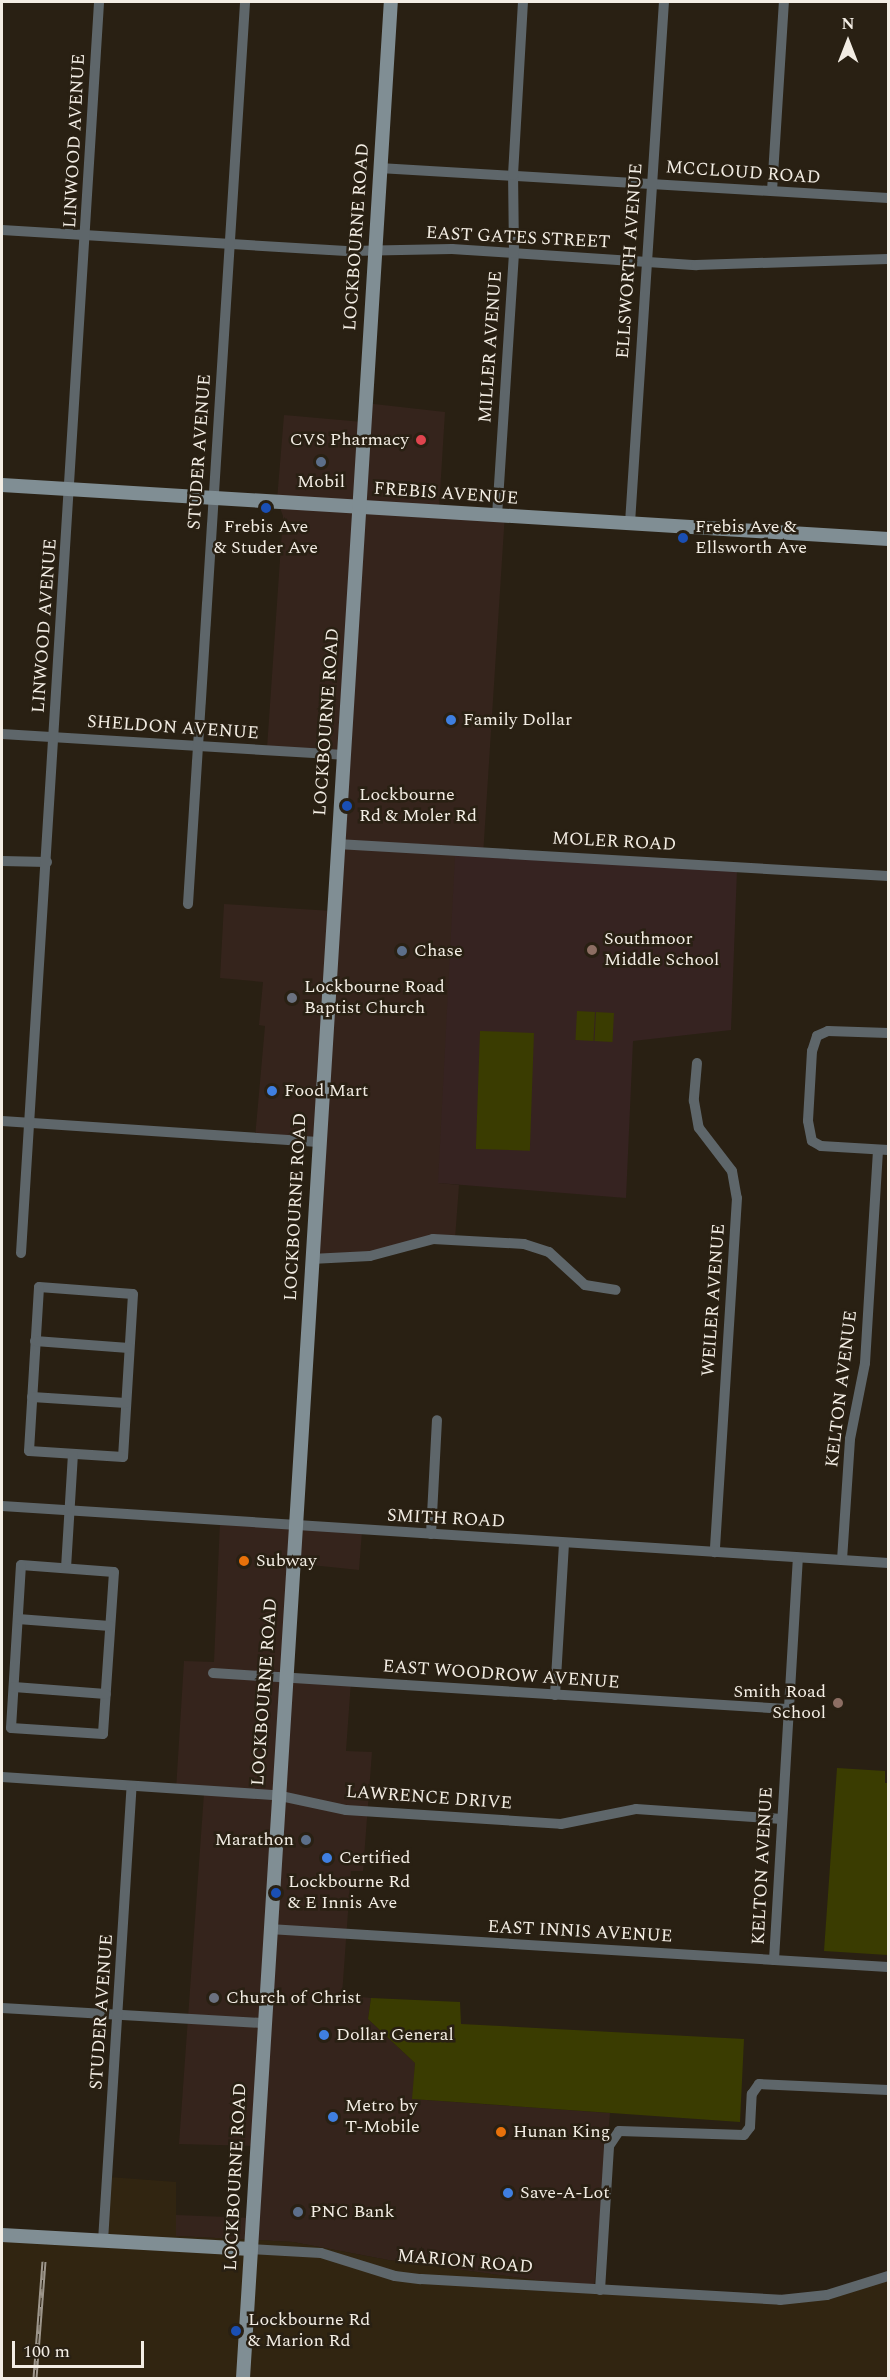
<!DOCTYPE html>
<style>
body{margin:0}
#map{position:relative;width:890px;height:2380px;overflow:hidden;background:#292013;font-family:Spectral,serif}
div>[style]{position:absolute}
.commercial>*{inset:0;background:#35241c}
.built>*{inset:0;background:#312511}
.education>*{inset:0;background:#362321}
.green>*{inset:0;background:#3a3c01;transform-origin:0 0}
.street>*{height:10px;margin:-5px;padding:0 5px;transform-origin:5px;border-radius:5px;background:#5e666a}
.secondary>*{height:14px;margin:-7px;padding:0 7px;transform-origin:7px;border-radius:7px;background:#808e94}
.rail>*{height:5px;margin-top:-2.5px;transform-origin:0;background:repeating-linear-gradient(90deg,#292013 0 9px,#9d968b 0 18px);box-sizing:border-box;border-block:2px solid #9d968b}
.dots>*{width:16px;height:16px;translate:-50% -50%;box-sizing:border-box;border:3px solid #292013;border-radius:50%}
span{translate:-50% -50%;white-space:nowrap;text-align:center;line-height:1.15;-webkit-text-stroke:5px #292013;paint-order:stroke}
.street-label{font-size:18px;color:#f3ede4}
.poi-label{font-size:18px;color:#f3ede4}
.right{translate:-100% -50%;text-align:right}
.left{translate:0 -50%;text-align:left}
.frame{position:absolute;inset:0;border:3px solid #f3ede4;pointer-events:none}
.north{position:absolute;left:818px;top:12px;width:60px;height:60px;-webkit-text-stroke:4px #292013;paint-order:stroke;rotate:0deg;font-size:16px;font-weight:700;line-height:24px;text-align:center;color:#f3ede4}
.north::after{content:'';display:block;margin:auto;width:21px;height:27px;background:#f3ede4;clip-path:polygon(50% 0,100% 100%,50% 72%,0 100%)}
.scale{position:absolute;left:12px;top:2341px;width:132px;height:27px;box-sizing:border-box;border:3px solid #f3ede4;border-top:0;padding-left:8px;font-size:18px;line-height:21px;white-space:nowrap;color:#f3ede4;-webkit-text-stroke:4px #292013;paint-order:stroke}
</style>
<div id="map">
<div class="commercial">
<i style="clip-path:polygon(365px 403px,445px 412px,439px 509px,505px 513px,483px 856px,439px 1183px,459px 1185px,455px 1239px,346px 1259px,310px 1258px,317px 1143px,255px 1138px,265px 1026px,259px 1025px,263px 982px,220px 978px,224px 904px,332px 911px,343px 755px,267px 748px,283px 516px,277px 500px,284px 415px,363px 422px)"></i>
<i style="clip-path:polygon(220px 1521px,362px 1531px,359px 1570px,292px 1563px,284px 1676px,351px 1681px,346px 1751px,372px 1752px,363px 1871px,351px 1871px,342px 1995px,371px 1998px,368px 2019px,415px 2063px,413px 2099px,610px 2113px,594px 2288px,388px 2260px,293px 2242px,176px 2236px,176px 2215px,253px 2218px,256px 2146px,179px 2144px,204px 1793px,176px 1790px,184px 1661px,214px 1662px)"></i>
</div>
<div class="built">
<i style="clip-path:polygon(109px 2177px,176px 2182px,176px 2236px,293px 2242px,388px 2260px,594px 2288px,790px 2298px,888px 2277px,888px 2378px,2px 2378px,2px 2237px,106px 2244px)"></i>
</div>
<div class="education">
<i style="clip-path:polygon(455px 856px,737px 870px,731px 1030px,633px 1041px,626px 1198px,438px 1183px)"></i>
</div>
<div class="green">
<i style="left:577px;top:1011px;width:18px;height:29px;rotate:3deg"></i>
<i style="left:596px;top:1012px;width:18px;height:29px;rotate:3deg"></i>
<i style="left:480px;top:1031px;width:54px;height:118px;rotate:2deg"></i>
<i style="clip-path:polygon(837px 1768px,885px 1771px,885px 1783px,888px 1783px,888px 1955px,824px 1951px)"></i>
<i style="clip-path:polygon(371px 1998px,460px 2002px,461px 2024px,744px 2039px,740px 2122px,412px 2099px,415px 2063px,368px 2019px)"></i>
</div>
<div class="street">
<i style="left:379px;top:168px;width:510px;rotate:3.37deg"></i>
<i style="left:772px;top:191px;width:189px;rotate:-86.4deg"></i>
<i style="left:2px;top:230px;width:349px;rotate:3.5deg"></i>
<i style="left:350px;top:251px;width:102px;rotate:-1.1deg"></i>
<i style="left:452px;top:249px;width:245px;rotate:3.8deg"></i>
<i style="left:696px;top:265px;width:192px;rotate:-1.8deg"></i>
<i style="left:497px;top:516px;width:264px;rotate:-86.3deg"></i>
<i style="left:514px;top:253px;width:78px;rotate:-90.7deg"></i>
<i style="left:513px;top:175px;width:173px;rotate:-86.7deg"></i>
<i style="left:630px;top:523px;width:522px;rotate:-86.27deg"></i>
<i style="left:2px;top:734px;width:342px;rotate:3.5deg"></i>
<i style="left:337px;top:844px;width:552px;rotate:3.32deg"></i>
<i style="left:2px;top:861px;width:45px;rotate:1.3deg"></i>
<i style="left:188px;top:904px;width:904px;rotate:-86.38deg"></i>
<i style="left:888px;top:1033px;width:60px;rotate:-178.1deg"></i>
<i style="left:828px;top:1031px;width:12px;rotate:156deg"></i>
<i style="left:817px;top:1036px;width:16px;rotate:108deg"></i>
<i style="left:812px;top:1051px;width:70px;rotate:93.3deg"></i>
<i style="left:808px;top:1121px;width:20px;rotate:79deg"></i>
<i style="left:812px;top:1141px;width:10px;rotate:29deg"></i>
<i style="left:821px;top:1146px;width:67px;rotate:3.4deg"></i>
<i style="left:697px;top:1063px;width:38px;rotate:95deg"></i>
<i style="left:694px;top:1101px;width:27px;rotate:80deg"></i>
<i style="left:699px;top:1128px;width:54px;rotate:52.5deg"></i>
<i style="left:732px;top:1171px;width:27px;rotate:80deg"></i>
<i style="left:737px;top:1198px;width:355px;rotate:93.6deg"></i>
<i style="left:2px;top:1121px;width:317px;rotate:3.8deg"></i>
<i style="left:21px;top:1253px;width:1253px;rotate:-86.43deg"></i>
<i style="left:311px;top:1259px;width:59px;rotate:-2.9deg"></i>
<i style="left:370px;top:1256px;width:65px;rotate:-15.1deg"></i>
<i style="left:433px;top:1239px;width:91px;rotate:3.1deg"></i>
<i style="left:524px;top:1244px;width:26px;rotate:18deg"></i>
<i style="left:549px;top:1252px;width:49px;rotate:42.5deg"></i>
<i style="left:585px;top:1285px;width:31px;rotate:9deg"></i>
<i style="left:39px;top:1287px;width:94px;rotate:4.3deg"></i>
<i style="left:133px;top:1294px;width:163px;rotate:93.5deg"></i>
<i style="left:123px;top:1457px;width:94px;rotate:-176.3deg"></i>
<i style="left:29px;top:1451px;width:164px;rotate:-86.5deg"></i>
<i style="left:35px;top:1341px;width:94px;rotate:4.3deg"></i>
<i style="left:32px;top:1397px;width:94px;rotate:3.7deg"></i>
<i style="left:2px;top:1506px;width:888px;rotate:3.68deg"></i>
<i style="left:431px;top:1534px;width:114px;rotate:-87deg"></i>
<i style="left:842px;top:1560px;width:121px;rotate:-86.2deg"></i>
<i style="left:850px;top:1439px;width:77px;rotate:-78.8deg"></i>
<i style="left:865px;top:1363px;width:213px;rotate:-86.5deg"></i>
<i style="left:21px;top:1565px;width:93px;rotate:4.3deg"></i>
<i style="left:114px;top:1572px;width:162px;rotate:93.9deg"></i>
<i style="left:103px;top:1734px;width:92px;rotate:-176.3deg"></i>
<i style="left:11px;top:1728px;width:163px;rotate:-86.5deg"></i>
<i style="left:66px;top:1568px;width:114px;rotate:-86.5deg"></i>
<i style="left:18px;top:1619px;width:92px;rotate:4.4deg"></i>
<i style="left:213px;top:1673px;width:575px;rotate:3.59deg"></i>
<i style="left:14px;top:1687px;width:92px;rotate:4.4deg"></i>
<i style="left:555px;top:1695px;width:152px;rotate:-86.6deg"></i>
<i style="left:2px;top:1777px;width:275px;rotate:3.8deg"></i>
<i style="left:276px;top:1795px;width:72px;rotate:12.1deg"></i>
<i style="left:346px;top:1810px;width:215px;rotate:3.7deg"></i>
<i style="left:561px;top:1824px;width:76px;rotate:-11.3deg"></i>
<i style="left:636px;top:1809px;width:146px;rotate:3.9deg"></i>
<i style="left:269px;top:1929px;width:620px;rotate:3.51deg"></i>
<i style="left:774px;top:1960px;width:403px;rotate:-86.6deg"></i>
<i style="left:2px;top:2008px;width:261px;rotate:3.3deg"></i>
<i style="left:103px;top:2241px;width:456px;rotate:-86.4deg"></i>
<i style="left:251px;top:2249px;width:70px;rotate:3.3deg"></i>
<i style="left:321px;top:2253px;width:77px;rotate:17.3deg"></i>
<i style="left:395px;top:2276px;width:26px;rotate:7deg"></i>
<i style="left:421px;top:2279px;width:360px;rotate:3.3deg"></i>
<i style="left:780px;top:2300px;width:47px;rotate:-6.1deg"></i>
<i style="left:827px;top:2295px;width:64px;rotate:-17.3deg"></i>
<i style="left:600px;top:2290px;width:144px;rotate:-86.4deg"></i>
<i style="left:609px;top:2146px;width:18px;rotate:-56deg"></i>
<i style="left:619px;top:2131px;width:125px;rotate:1.8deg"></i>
<i style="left:744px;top:2135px;width:10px;rotate:-53deg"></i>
<i style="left:750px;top:2127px;width:33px;rotate:-87deg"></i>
<i style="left:752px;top:2094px;width:12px;rotate:-55deg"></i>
<i style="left:759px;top:2084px;width:129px;rotate:2.7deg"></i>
</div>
<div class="secondary">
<i style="left:2px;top:485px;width:888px;rotate:3.49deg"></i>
<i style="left:2px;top:2235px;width:249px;rotate:3.2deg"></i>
<i style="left:243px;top:2378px;width:2381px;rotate:-86.44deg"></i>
</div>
<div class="rail">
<i style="left:35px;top:2378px;width:117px;rotate:-85.6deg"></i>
</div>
<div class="dots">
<i style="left:421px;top:440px;background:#e0444e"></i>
<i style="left:321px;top:462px;background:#5c6f8a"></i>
<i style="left:266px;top:508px;background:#1a4fb4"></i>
<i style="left:683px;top:538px;background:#1a4fb4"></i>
<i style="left:451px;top:720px;background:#3f7fe0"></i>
<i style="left:347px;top:806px;background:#1a4fb4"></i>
<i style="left:592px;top:950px;background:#8d6e63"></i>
<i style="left:402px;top:951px;background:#5c6f8a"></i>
<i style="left:292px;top:998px;background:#6b7280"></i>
<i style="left:272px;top:1091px;background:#3f7fe0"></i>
<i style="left:244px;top:1561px;background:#e8710a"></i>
<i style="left:838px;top:1703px;background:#8d6e63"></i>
<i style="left:306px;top:1840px;background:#5c6f8a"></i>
<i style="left:327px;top:1858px;background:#3f7fe0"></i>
<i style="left:276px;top:1893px;background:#1a4fb4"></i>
<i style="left:214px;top:1998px;background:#6b7280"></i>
<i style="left:324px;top:2035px;background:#3f7fe0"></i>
<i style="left:333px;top:2117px;background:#3f7fe0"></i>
<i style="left:501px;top:2132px;background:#e8710a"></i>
<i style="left:508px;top:2193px;background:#3f7fe0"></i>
<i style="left:298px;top:2212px;background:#5c6f8a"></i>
<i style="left:236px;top:2331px;background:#1a4fb4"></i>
</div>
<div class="street-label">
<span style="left:75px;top:141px;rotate:-87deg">LINWOOD AVENUE</span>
<span style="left:743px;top:173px;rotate:4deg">MCCLOUD ROAD</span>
<span style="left:357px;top:237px;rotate:-86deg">LOCKBOURNE ROAD</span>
<span style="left:518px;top:238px;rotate:3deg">EAST GATES STREET</span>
<span style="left:630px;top:261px;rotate:-86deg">ELLSWORTH AVENUE</span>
<span style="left:491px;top:347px;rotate:-86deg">MILLER AVENUE</span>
<span style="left:200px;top:452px;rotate:-86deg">STUDER AVENUE</span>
<span style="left:446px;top:494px;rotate:4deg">FREBIS AVENUE</span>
<span style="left:45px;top:626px;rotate:-86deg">LINWOOD AVENUE</span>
<span style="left:327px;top:722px;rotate:-86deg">LOCKBOURNE ROAD</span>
<span style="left:173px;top:728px;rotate:4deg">SHELDON AVENUE</span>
<span style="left:614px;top:842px;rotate:3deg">MOLER ROAD</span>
<span style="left:296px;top:1207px;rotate:-87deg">LOCKBOURNE ROAD</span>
<span style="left:714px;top:1300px;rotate:-86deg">WEILER AVENUE</span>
<span style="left:842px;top:1389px;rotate:-83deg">KELTON AVENUE</span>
<span style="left:446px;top:1519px;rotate:3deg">SMITH ROAD</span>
<span style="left:501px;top:1675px;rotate:4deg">EAST WOODROW AVENUE</span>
<span style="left:265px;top:1692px;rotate:-86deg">LOCKBOURNE ROAD</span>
<span style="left:429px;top:1798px;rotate:4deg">LAWRENCE DRIVE</span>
<span style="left:763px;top:1866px;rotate:-87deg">KELTON AVENUE</span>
<span style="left:580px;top:1932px;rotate:3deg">EAST INNIS AVENUE</span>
<span style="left:102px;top:2012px;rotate:-86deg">STUDER AVENUE</span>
<span style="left:236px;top:2177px;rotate:-87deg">LOCKBOURNE ROAD</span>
<span style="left:465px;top:2262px;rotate:5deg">MARION ROAD</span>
</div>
<div class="poi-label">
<span class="right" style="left:409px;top:440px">CVS Pharmacy</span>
<span style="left:321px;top:482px">Mobil</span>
<span style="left:266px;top:538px">Frebis Ave<br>&amp; Studer Ave</span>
<span class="left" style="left:695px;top:538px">Frebis Ave &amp;<br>Ellsworth Ave</span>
<span class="left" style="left:463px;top:720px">Family Dollar</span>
<span class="left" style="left:359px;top:806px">Lockbourne<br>Rd &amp; Moler Rd</span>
<span class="left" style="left:604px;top:950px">Southmoor<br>Middle School</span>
<span class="left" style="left:414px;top:951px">Chase</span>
<span class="left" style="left:304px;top:998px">Lockbourne Road<br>Baptist Church</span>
<span class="left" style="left:284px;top:1091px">Food Mart</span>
<span class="left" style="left:256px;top:1561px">Subway</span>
<span class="right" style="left:826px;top:1703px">Smith Road<br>School</span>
<span class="right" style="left:294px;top:1840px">Marathon</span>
<span class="left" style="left:339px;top:1858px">Certified</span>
<span class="left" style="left:288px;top:1893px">Lockbourne Rd<br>&amp; E Innis Ave</span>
<span class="left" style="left:226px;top:1998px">Church of Christ</span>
<span class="left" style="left:336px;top:2035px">Dollar General</span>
<span class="left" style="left:345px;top:2117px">Metro by<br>T-Mobile</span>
<span class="left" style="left:513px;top:2132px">Hunan King</span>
<span class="left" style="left:520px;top:2193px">Save-A-Lot</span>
<span class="left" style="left:310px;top:2212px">PNC Bank</span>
<span class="left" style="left:248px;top:2331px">Lockbourne Rd<br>&amp; Marion Rd</span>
</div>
<div class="frame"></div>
<div class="north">N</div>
<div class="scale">100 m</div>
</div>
